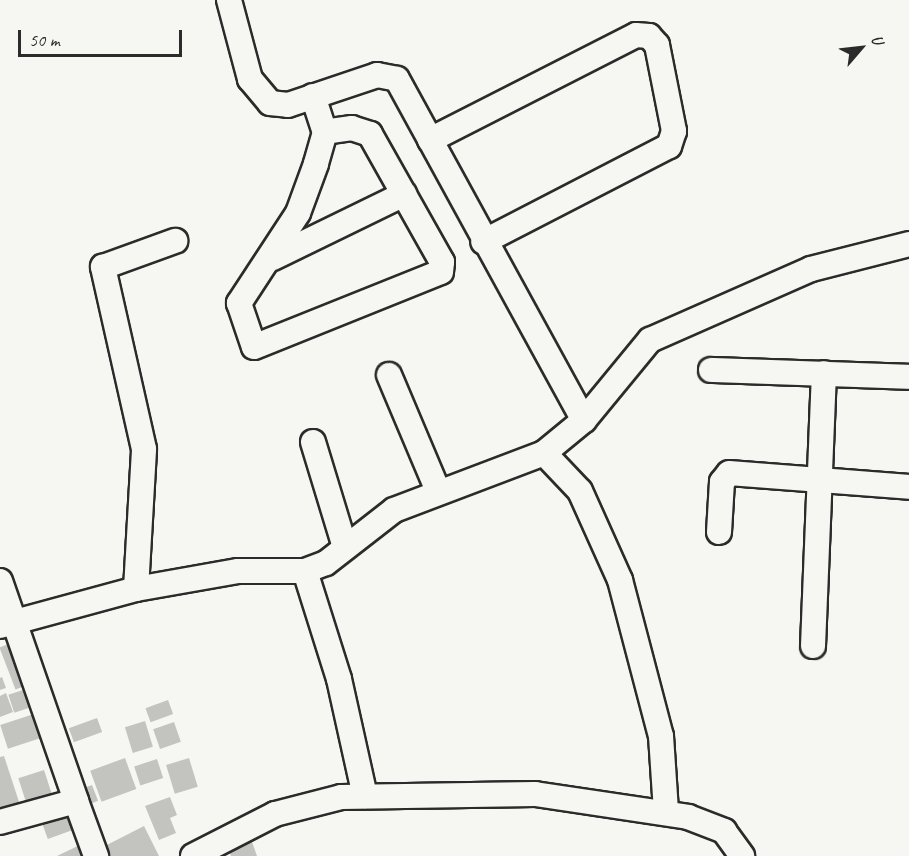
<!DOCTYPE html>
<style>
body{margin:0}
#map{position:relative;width:909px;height:856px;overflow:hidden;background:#f6f6f2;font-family:Caveat,sans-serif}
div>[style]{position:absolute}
.building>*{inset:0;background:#c3c3c0;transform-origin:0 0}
.roads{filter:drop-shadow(2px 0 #2b2b2b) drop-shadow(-2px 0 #2b2b2b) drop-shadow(0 2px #2b2b2b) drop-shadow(0 -2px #2b2b2b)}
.minor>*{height:24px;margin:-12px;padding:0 12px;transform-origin:12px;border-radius:12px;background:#f6f6f2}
span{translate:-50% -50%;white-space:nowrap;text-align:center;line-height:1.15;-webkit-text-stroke:4.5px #f6f6f2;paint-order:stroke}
.north{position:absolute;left:831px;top:18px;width:60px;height:60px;-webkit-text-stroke:4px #f6f6f2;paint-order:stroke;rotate:62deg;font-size:16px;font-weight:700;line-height:24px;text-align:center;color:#2b2b2b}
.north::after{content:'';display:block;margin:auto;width:21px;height:27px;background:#2b2b2b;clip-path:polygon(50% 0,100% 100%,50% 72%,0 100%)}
.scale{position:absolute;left:18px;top:30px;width:164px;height:27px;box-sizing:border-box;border:3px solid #2b2b2b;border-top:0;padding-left:8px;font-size:18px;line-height:21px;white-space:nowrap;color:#2b2b2b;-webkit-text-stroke:4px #f6f6f2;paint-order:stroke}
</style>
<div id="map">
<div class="building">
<i style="left:19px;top:640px;width:45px;height:21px;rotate:69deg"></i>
<i style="clip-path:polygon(2px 677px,6px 688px,0 690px,0 678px)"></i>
<i style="left:35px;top:686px;width:19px;height:28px;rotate:72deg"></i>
<i style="clip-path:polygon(6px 693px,13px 712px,0 717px,0 696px)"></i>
<i style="left:168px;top:700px;width:15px;height:24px;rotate:70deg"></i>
<i style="left:43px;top:711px;width:25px;height:45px;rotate:72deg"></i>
<i style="left:97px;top:718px;width:15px;height:30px;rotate:70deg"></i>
<i style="left:145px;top:721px;width:27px;height:21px;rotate:73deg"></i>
<i style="left:174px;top:722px;width:21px;height:22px;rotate:71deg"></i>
<i style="clip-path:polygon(4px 756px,22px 811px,0 818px,0 757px)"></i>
<i style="left:125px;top:758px;width:33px;height:37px;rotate:70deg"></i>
<i style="left:189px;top:758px;width:30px;height:24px;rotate:73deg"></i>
<i style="left:157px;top:759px;width:20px;height:24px;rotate:72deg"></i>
<i style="left:44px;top:770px;width:28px;height:27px;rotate:72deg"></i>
<i style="left:92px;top:785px;width:17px;height:12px;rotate:69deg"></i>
<i style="clip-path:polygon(170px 797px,177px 815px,170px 818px,176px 833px,159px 840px,145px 806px)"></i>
<i style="left:72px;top:809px;width:20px;height:33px;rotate:70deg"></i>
<i style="clip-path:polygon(144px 826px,159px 856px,105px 856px,101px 848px)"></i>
<i style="clip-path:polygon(251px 839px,257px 856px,231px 856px,228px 848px)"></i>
<i style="clip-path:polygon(84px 843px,90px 856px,57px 856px)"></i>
</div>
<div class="roads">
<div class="minor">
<i style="left:229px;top:0;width:82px;rotate:75.1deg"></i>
<i style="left:250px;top:79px;width:31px;rotate:50deg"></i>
<i style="left:270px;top:103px;width:18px;rotate:6deg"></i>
<i style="left:288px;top:105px;width:94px;rotate:-18.6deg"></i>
<i style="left:377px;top:75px;width:20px;rotate:11deg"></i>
<i style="left:397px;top:79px;width:389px;rotate:61.3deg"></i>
<i style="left:313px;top:96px;width:38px;rotate:72deg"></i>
<i style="left:325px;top:132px;width:33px;rotate:106deg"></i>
<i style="left:316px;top:164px;width:52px;rotate:110.2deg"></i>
<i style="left:298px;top:213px;width:108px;rotate:123.2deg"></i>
<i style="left:239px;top:303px;width:46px;rotate:71.2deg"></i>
<i style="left:254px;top:347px;width:201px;rotate:-21.9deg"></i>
<i style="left:441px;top:272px;width:10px;rotate:-84deg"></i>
<i style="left:442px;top:262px;width:147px;rotate:-119.4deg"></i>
<i style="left:370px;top:134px;width:19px;rotate:-162deg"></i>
<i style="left:352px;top:128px;width:27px;rotate:172deg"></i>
<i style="left:430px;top:140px;width:231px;rotate:-27deg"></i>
<i style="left:636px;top:35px;width:13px;rotate:4deg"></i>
<i style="left:649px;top:36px;width:12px;rotate:48deg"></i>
<i style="left:657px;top:45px;width:88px;rotate:78.8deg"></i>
<i style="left:674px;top:131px;width:16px;rotate:108deg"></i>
<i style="left:669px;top:146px;width:209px;rotate:152.7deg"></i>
<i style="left:273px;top:258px;width:146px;rotate:-26deg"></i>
<i style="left:711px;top:370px;width:198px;rotate:2deg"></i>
<i style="left:389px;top:375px;width:126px;rotate:67.1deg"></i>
<i style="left:313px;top:442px;width:110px;rotate:73.1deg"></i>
<i style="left:544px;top:453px;width:52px;rotate:46.5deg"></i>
<i style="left:580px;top:491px;width:98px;rotate:65.8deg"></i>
<i style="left:620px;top:580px;width:161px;rotate:75.3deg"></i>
<i style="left:661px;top:736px;width:75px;rotate:86.2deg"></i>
<i style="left:719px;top:532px;width:50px;rotate:-86.6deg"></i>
<i style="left:722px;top:482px;width:11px;rotate:-52deg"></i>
<i style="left:729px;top:473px;width:181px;rotate:4.4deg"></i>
<i style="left:305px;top:571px;width:113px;rotate:72.5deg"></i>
<i style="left:339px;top:679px;width:120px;rotate:77.5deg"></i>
<i style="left:0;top:581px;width:233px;rotate:70.9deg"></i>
<i style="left:76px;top:801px;width:79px;rotate:164.6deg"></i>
<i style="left:136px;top:589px;width:140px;rotate:-86.7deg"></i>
<i style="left:144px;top:449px;width:187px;rotate:-102.7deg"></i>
<i style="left:103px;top:267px;width:77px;rotate:-19.9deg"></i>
<i style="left:0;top:626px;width:141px;rotate:-15.2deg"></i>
<i style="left:136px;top:589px;width:104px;rotate:-10deg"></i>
<i style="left:238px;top:571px;width:67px"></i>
<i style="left:305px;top:571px;width:22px;rotate:-21deg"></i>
<i style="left:326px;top:563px;width:86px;rotate:-37.9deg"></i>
<i style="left:394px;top:510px;width:160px;rotate:-20.8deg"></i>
<i style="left:544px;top:453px;width:52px;rotate:-39.5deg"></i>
<i style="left:584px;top:420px;width:104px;rotate:-50.5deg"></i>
<i style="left:650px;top:340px;width:176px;rotate:-23.8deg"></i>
<i style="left:811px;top:269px;width:101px;rotate:-14.3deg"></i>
<i style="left:813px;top:646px;width:273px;rotate:-87.7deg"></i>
<i style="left:76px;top:801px;width:59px;rotate:70deg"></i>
<i style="left:193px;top:856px;width:92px;rotate:-27.1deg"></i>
<i style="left:275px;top:814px;width:68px;rotate:-14.4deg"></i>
<i style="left:341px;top:797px;width:194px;rotate:-0.9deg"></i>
<i style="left:535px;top:794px;width:155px;rotate:8.5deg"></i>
<i style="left:688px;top:817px;width:39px;rotate:21deg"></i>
<i style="left:724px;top:831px;width:31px;rotate:54deg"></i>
</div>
</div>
<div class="north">U</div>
<div class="scale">50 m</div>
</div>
